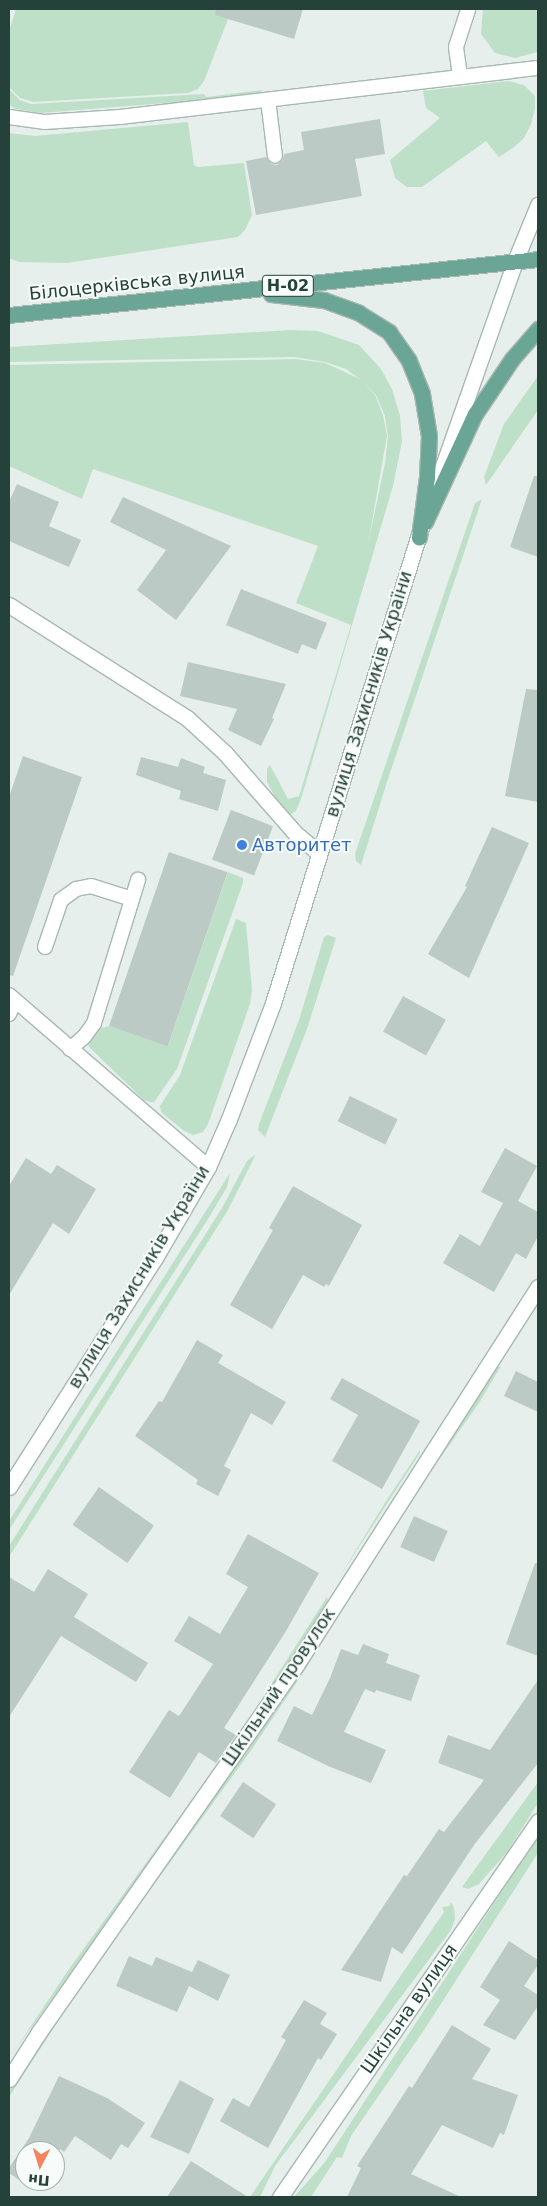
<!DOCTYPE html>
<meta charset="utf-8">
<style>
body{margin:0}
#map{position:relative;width:547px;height:2206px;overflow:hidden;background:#e6efeb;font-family:"DejaVu Sans",sans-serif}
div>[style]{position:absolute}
.green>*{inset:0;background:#bfe0c8}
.building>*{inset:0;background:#bbcac4;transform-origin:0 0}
.roads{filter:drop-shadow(1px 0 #a8b8b2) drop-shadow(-1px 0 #a8b8b2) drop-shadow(0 1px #a8b8b2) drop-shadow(0 -1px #a8b8b2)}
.lane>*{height:14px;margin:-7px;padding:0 7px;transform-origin:7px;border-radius:7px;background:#fff}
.street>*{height:15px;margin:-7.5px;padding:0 7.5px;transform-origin:7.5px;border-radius:7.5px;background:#fff}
.secondary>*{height:15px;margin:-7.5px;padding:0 7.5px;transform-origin:7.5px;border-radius:7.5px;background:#fff}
.primary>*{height:15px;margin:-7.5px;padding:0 7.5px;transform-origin:7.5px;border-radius:7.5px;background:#6aa596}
.dots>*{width:14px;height:14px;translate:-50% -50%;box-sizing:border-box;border:2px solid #f7fbf9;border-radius:50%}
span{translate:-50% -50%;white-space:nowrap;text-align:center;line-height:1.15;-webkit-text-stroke:4px #f7fbf9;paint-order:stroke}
.shield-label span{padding:1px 4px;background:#f7fbf9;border:1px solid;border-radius:4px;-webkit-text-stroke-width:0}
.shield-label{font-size:16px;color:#24423a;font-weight:700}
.street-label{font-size:18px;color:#24423a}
.shop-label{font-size:18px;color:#366cbe}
.left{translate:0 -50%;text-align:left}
.frame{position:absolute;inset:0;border:10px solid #24423a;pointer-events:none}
.north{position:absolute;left:15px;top:2141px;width:50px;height:50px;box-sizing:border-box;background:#f7fbf9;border:1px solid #a3b1ad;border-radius:50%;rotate:185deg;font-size:14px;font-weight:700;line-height:20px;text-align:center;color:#24423a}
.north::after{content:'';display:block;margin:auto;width:18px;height:22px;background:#f4845f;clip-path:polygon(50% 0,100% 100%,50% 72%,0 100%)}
</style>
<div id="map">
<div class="green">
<i style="clip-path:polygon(16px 9px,232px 9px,204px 81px,198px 89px,188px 93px,33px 102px,20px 98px,9px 87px,9px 31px)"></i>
<i style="clip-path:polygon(483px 9px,538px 9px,538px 52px,515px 58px,495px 53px,481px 34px)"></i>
<i style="clip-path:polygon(508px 81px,524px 85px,535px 96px,535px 109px,531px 124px,524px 138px,513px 148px,499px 157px,486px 141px,422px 187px,407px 187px,395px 178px,390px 160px,440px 118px,426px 108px,423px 91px)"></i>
<i style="clip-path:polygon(9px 89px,20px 100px,31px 104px,204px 94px,206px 97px,263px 90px,254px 96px,40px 113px,16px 109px,9px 105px)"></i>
<i style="clip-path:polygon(188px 122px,194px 165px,198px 167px,244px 163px,252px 215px,245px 230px,238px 237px,67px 263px,19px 262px,9px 258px,9px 133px,35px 136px)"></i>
<i style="clip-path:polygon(evenodd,291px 330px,318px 331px,359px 345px,381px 369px,392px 389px,400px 416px,402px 441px,393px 486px,352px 625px,302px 796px,296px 811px,291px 814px,287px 813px,278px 803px,267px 782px,267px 769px,270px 765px,288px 799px,299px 796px,351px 625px,296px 603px,318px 546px,93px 469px,82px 499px,9px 466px,9px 365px,296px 359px,325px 363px,360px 379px,346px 369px,325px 362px,294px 357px,9px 362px,9px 347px,291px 330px,362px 381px,376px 395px,385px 416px,388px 437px,385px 463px,368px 544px,387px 436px,383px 415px,375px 395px,362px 381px)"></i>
<i style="clip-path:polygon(538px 376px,538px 410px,486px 485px,484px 477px,504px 424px)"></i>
<i style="clip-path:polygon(482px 499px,387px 782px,361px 865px,356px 861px,355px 854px,475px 503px)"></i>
<i style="clip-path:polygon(228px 872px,243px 878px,243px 883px,177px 1069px,154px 1102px,150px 1102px,144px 1100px,89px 1047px,88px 1041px,96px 1030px,109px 1026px,168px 1046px)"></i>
<i style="clip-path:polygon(236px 919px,246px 923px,252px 990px,250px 1004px,208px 1124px,203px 1132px,193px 1135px,184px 1131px,161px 1112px,160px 1106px,180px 1075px)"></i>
<i style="clip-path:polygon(328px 935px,336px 938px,307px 1029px,265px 1137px,258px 1130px,259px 1124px,299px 1020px,324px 937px)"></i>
<i style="clip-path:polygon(256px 1154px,228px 1210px,9px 1557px,9px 1546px,222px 1208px,247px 1161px)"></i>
<i style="clip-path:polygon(230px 1173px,227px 1187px,208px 1219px,9px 1530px,9px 1521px)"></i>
<i style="clip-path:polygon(501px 1366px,479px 1403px,417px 1491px,303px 1673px,250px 1752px,84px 1981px,9px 2097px,9px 2091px,56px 2016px,194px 1821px,246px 1753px,492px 1370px)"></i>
<i style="clip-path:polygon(420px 1450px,420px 1453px,337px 1581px,386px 1501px)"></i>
<i style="clip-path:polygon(327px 1597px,328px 1601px,242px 1736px,231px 1747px)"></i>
<i style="clip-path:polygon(215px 1768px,214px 1772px,11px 2056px,69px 1969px)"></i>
<i style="clip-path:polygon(538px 1782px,538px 1803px,507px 1852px,479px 1884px,468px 1889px,462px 1887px)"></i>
<i style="clip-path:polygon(538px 1836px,538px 1853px,424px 2030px,351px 2136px,342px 2158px,337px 2157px,311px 2197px,294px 2197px,325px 2162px)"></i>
<i style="clip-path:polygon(451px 1902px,454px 1908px,455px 1919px,451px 1930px,275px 2166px,260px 2197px,250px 2197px,444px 1912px,442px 1907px,449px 1906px)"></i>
</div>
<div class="building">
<i style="clip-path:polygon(216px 9px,303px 9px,294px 39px,215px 15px)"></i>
<i style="clip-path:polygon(380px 119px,385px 154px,355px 159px,362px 196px,256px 215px,246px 161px,266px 157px,271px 164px,277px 165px,283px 160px,284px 154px,304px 150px,301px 132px)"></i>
<i style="clip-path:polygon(534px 476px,538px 476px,538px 557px,510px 547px)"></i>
<i style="clip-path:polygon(17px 484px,59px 502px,49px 526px,81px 540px,69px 567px,9px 541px,9px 502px)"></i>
<i style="clip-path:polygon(123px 497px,231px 546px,176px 620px,137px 590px,166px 550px,110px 522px)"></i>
<i style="clip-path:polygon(241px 589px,327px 623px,316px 650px,302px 644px,298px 654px,226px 625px)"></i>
<i style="clip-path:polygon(188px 662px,286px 684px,272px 718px,274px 719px,261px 746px,228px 730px,237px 709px,180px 696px)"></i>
<i style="clip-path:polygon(526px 689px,538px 690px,538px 802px,505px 796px)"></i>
<i style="clip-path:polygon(23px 756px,82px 777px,13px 976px,9px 975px,9px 797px)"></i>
<i style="clip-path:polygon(141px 757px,178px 767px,181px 758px,205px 767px,203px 773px,226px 780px,218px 811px,179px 799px,181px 791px,136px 775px)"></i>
<i style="left:231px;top:810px;width:45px;height:53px;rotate:21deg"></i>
<i style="clip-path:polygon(492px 827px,529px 843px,469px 978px,428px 954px,467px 887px,465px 886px)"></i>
<i style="left:169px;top:852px;width:62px;height:184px;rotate:19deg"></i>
<i style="left:403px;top:996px;width:49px;height:41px;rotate:29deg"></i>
<i style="left:350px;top:1096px;width:53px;height:28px;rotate:26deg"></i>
<i style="clip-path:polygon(505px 1148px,537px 1166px,518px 1201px,538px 1212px,538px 1236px,526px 1259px,516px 1253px,494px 1292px,443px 1263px,460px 1234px,480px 1246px,503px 1203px,481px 1192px)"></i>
<i style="clip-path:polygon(26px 1158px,51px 1174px,57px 1165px,96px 1189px,69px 1234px,53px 1223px,9px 1295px,9px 1186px)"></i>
<i style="clip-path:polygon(293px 1186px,362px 1225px,329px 1286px,326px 1284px,324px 1287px,303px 1275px,272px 1329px,230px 1305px,273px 1230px,269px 1228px)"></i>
<i style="clip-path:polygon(197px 1340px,223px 1355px,218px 1363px,286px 1402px,272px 1425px,251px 1413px,224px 1466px,231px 1470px,218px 1496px,196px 1484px,198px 1480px,135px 1436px,159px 1401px,162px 1402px)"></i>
<i style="clip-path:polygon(516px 1371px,538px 1382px,538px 1412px,504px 1396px)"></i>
<i style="clip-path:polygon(342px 1378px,420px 1421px,382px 1489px,332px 1461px,358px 1415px,330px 1399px)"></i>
<i style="left:99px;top:1487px;width:67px;height:46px;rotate:35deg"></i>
<i style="left:414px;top:1516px;width:37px;height:34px;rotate:24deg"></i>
<i style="clip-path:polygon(248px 1534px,319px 1573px,286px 1631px,224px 1728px,236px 1735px,216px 1763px,199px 1752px,170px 1798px,129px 1772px,169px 1710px,179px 1716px,213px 1664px,174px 1641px,189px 1616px,220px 1634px,248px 1587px,226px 1574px)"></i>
<i style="clip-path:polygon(535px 1563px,538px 1563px,538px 1656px,506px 1644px)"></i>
<i style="clip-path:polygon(48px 1569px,88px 1594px,74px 1617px,148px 1663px,136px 1682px,61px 1636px,9px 1717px,9px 1577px,34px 1592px)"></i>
<i style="clip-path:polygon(363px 1644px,389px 1654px,386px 1663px,420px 1675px,411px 1701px,376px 1690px,375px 1693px,365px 1689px,344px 1732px,386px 1750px,371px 1783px,328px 1766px,277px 1741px,294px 1706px,312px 1715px,330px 1678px,341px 1649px,358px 1655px)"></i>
<i style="clip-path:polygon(538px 1680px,538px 1763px,474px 1845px,402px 1954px,392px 1947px,381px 1982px,341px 1970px,404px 1875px,407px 1876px,439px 1829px,444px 1832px,484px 1780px,438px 1763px,448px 1735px,490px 1750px)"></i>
<i style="left:243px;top:1782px;width:40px;height:41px;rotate:34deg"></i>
<i style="clip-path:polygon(509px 1941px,538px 1960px,538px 1965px,524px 1986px,538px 1995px,538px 2006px,515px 2040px,483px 2025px,500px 2000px,480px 1987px)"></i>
<i style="clip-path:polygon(129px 1956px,152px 1966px,156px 1957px,192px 1972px,198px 1960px,230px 1975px,218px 2001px,189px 1986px,177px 2012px,116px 1986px)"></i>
<i style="clip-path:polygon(304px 2000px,327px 2013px,320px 2024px,337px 2034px,321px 2060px,318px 2058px,268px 2148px,220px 2121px,233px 2098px,249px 2107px,286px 2040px,281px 2037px)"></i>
<i style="clip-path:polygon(452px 2025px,491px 2049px,472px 2079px,518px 2095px,504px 2135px,500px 2133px,493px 2148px,442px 2125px,411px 2174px,461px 2197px,347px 2197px,361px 2168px,357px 2166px,409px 2086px,412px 2088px)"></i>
<i style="clip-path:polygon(59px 2076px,107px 2098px,145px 2123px,128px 2148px,121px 2144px,111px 2160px,75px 2136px,64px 2152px,60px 2149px,55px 2156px,55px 2151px,25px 2151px,25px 2181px,37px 2181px,32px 2189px,9px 2173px,9px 2168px,29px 2138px)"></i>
<i style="clip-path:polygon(180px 2080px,214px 2099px,189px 2154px,150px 2137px)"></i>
<i style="clip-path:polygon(191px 2161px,248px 2197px,167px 2197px)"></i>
</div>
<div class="roads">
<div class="lane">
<i style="left:460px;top:76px;width:29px;rotate:-98deg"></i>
<i style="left:456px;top:47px;width:40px;rotate:-72deg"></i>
<i style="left:268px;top:100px;width:56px;rotate:82.9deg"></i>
<i style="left:9px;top:117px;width:35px;rotate:8deg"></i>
<i style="left:44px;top:122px;width:76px;rotate:-3.8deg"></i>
<i style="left:120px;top:117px;width:421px;rotate:-6.7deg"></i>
<i style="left:45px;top:947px;width:50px;rotate:-71.2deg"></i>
<i style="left:61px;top:900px;width:19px;rotate:-36deg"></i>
<i style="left:76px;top:889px;width:15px;rotate:-11deg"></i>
<i style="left:91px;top:886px;width:43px;rotate:17.6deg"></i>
<i style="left:9px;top:995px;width:263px;rotate:40.8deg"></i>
<i style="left:9px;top:1014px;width:15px;rotate:-67deg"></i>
<i style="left:70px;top:1049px;width:18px;rotate:-41deg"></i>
<i style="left:84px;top:1037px;width:17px;rotate:-54deg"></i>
<i style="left:94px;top:1023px;width:150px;rotate:-72.9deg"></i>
</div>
<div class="street">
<i style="left:9px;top:605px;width:211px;rotate:32.4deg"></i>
<i style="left:187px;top:718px;width:52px;rotate:42.6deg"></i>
<i style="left:225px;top:753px;width:106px;rotate:48.8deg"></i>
<i style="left:295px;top:833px;width:31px;rotate:40deg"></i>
<i style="left:9px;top:2079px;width:56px;rotate:-57.4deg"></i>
<i style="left:39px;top:2032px;width:446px;rotate:-55deg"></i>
<i style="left:295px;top:1667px;width:451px;rotate:-57.4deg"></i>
<i style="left:280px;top:2197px;width:456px;rotate:-55.5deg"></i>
</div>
<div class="secondary">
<i style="left:438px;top:480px;width:232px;rotate:-70.6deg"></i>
<i style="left:515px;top:261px;width:61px;rotate:-67.7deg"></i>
<i style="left:9px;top:1487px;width:272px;rotate:-57.5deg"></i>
<i style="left:155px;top:1258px;width:105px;rotate:-59.8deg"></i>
<i style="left:208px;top:1167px;width:52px;rotate:-66.4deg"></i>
<i style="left:229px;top:1119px;width:124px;rotate:-69.2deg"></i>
<i style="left:273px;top:1003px;width:500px;rotate:-72.7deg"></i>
</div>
<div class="primary">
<i style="left:271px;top:294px;width:53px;rotate:6.5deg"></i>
<i style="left:324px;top:300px;width:37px;rotate:20deg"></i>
<i style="left:359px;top:313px;width:36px;rotate:32deg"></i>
<i style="left:389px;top:332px;width:35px;rotate:55deg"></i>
<i style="left:409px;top:361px;width:35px;rotate:68deg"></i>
<i style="left:422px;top:394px;width:43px;rotate:80.5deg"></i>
<i style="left:429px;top:436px;width:41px;rotate:92.8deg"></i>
<i style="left:427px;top:477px;width:61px;rotate:97.6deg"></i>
<i style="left:9px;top:315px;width:532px;rotate:-6.04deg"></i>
<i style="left:425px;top:522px;width:119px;rotate:-65.2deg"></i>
<i style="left:475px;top:414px;width:66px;rotate:-56.1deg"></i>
<i style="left:512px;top:359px;width:40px;rotate:-49deg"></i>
</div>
</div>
<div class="dots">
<i style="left:242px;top:845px;background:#3f7fe0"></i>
</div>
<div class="shield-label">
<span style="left:288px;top:286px">Н-02</span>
</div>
<div class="street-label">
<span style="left:137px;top:283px;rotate:-6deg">Білоцерківська вулиця</span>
<span style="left:369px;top:694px;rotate:-73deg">вулиця Захисників України</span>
<span style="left:139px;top:1277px;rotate:-59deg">вулиця Захисників України</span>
<span style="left:279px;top:1687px;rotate:-56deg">Шкільний провулок</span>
<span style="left:409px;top:2009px;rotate:-55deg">Шкільна вулиця</span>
</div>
<div class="shop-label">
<span class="left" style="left:252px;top:845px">Авторитет</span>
</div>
<div class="frame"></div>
<div class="north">Пн</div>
</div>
